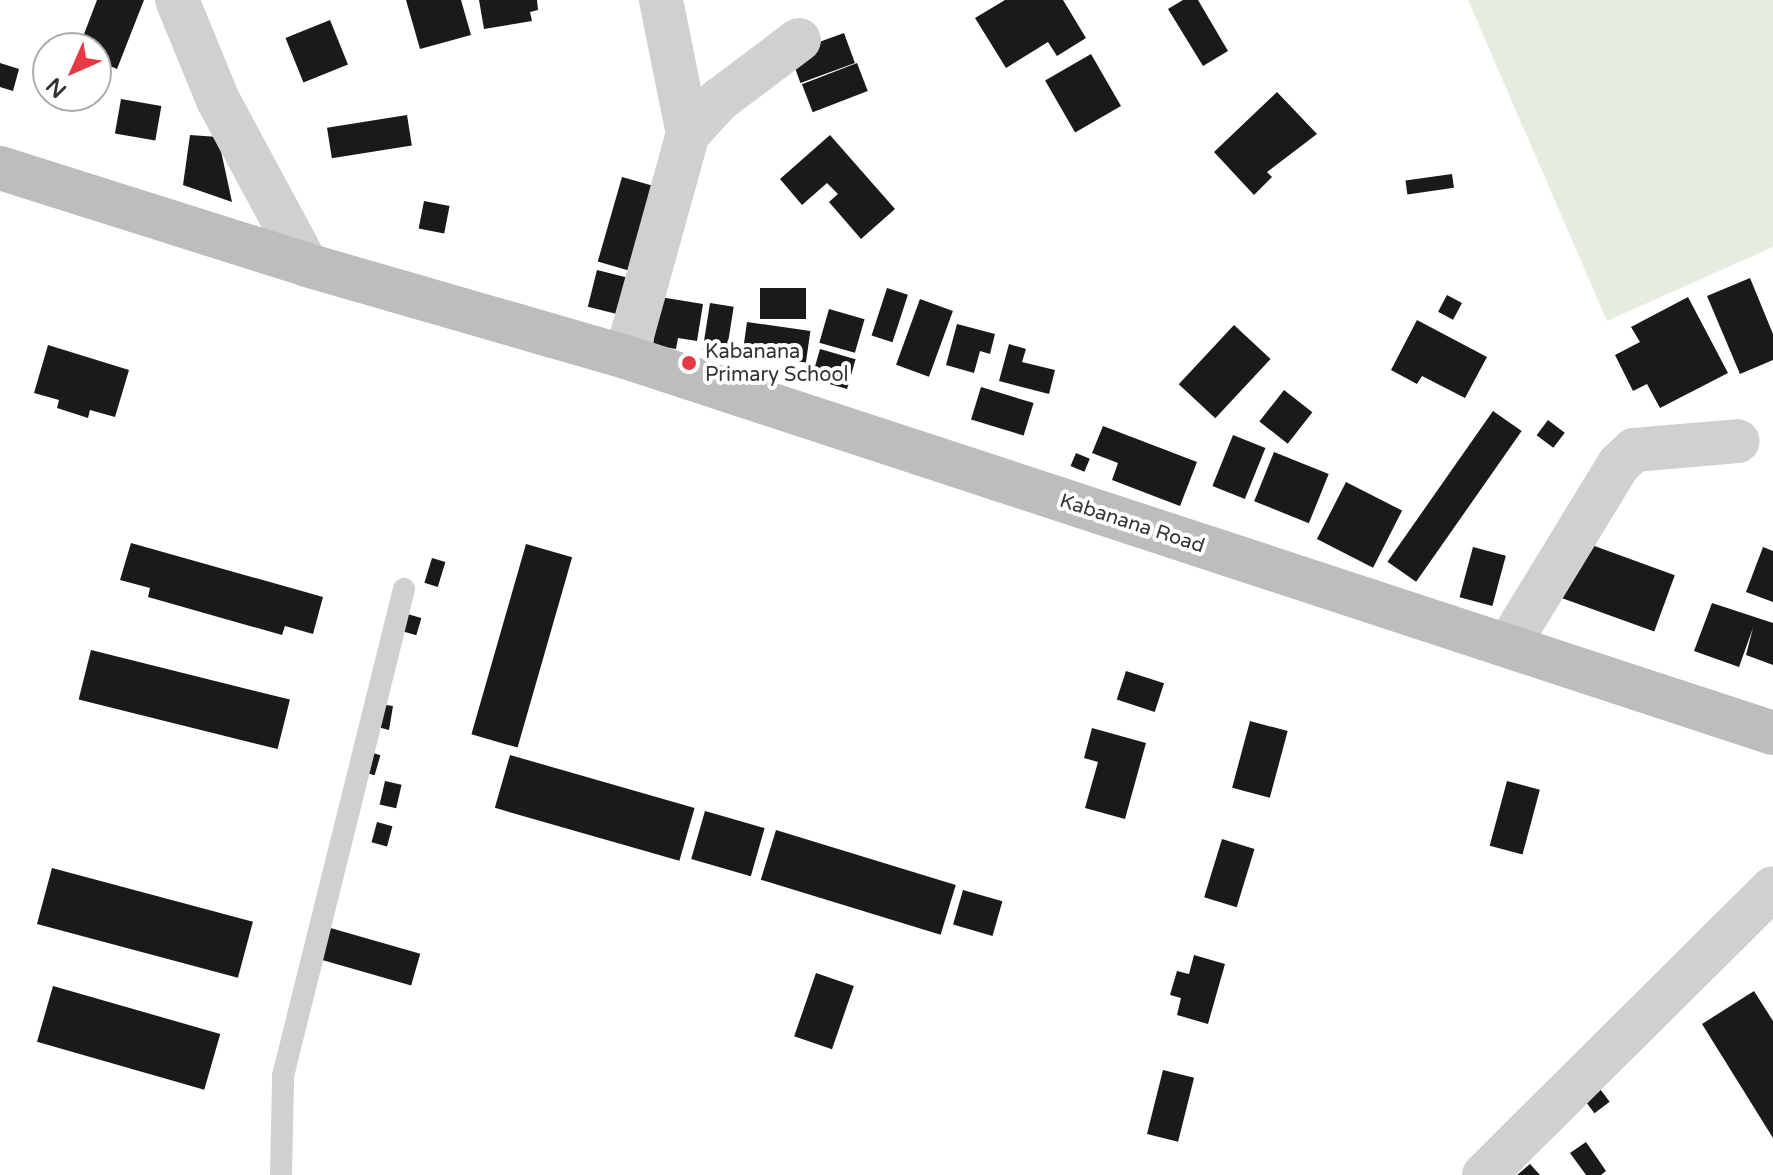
<!DOCTYPE html>
<style>
body{margin:0}
#map{position:relative;width:1773px;height:1175px;overflow:hidden;background:#fff;font-family:"Varela Round",sans-serif}
div>[style]{position:absolute}
.green>*{inset:0;background:#e6ecdf}
.building>*{inset:0;background:#1a1a1a;transform-origin:0 0}
.lane>*{height:22px;margin:-11px;padding:0 11px;transform-origin:11px;border-radius:11px;background:#d0d0d0}
.street>*{height:44px;margin:-22px;padding:0 22px;transform-origin:22px;border-radius:22px;background:#d0d0d0}
.secondary>*{height:44px;margin:-22px;padding:0 22px;transform-origin:22px;border-radius:22px;background:#bdbdbd}
.dots>*{width:22px;height:22px;translate:-50% -50%;box-sizing:border-box;border:4px solid #fff;border-radius:50%}
span{translate:-50% -50%;white-space:nowrap;text-align:center;line-height:1.15;-webkit-text-stroke:8px #fff;paint-order:stroke}
.poi-label{font-size:20px;color:#333}
.left{translate:0 -50%;text-align:left}
.street-label{font-size:20px;color:#333}
.north{position:absolute;left:32px;top:32px;width:80px;height:80px;box-sizing:border-box;background:#fff;border:2px solid #adadad;border-radius:50%;rotate:225deg;font-size:22px;font-weight:700;line-height:32px;text-align:center;color:#333}
.north::after{content:'';display:block;margin:auto;width:28px;height:36px;background:#e63946;clip-path:polygon(50% 0,100% 100%,50% 72%,0 100%)}
</style>
<div id="map">
<div class="green">
<i style="clip-path:polygon(1468px 0,1773px 0,1773px 247px,1607px 321px)"></i>
</div>
<div class="building">
<i style="clip-path:polygon(97px 0,144px 0,117px 69px,96px 60px,96px 48px,81px 42px)"></i>
<i style="clip-path:polygon(406px 0,461px 0,471px 35px,420px 49px)"></i>
<i style="clip-path:polygon(479px 0,537px 0,538px 10px,530px 12px,532px 21px,484px 29px)"></i>
<i style="clip-path:polygon(1005px 0,1063px 0,1086px 38px,1057px 56px,1048px 42px,1006px 68px,975px 18px)"></i>
<i style="clip-path:polygon(1183px 0,1198px 0,1228px 51px,1203px 66px,1168px 9px)"></i>
<i style="left:330px;top:20px;width:48px;height:48px;rotate:68deg"></i>
<i style="left:844px;top:33px;width:32px;height:58px;rotate:70deg"></i>
<i style="left:1091px;top:54px;width:60px;height:53px;rotate:60deg"></i>
<i style="clip-path:polygon(0 63px,19px 69px,13px 91px,0 87px)"></i>
<i style="left:857px;top:63px;width:30px;height:59px;rotate:69deg"></i>
<i style="clip-path:polygon(1277px 92px,1317px 134px,1267px 172px,1272px 177px,1254px 195px,1214px 152px)"></i>
<i style="clip-path:polygon(61px 96px,69px 102px,62px 111px,53px 103px)"></i>
<i style="left:121px;top:99px;width:41px;height:35px;rotate:10deg"></i>
<i style="left:407px;top:115px;width:31px;height:81px;rotate:81deg"></i>
<i style="clip-path:polygon(190px 135px,218px 137px,232px 202px,183px 185px)"></i>
<i style="clip-path:polygon(830px 135px,895px 209px,861px 239px,829px 202px,838px 194px,827px 183px,802px 205px,780px 179px)"></i>
<i style="left:1452px;top:174px;width:14px;height:47px;rotate:82deg"></i>
<i style="left:622px;top:177px;width:33px;height:88px;rotate:16deg"></i>
<i style="left:424px;top:201px;width:26px;height:28px;rotate:11deg"></i>
<i style="left:597px;top:270px;width:32px;height:38px;rotate:14deg"></i>
<i style="clip-path:polygon(1750px 278px,1773px 334px,1773px 360px,1740px 374px,1707px 296px)"></i>
<i style="left:760px;top:288px;width:46px;height:31px"></i>
<i style="left:887px;top:288px;width:22px;height:50px;rotate:18deg"></i>
<i style="left:1447px;top:295px;width:17px;height:19px;rotate:28deg"></i>
<i style="clip-path:polygon(660px 297px,703px 304px,697px 341px,678px 338px,676px 349px,653px 345px)"></i>
<i style="clip-path:polygon(1688px 297px,1728px 373px,1660px 408px,1647px 384px,1633px 391px,1615px 355px,1640px 342px,1631px 327px)"></i>
<i style="left:920px;top:299px;width:35px;height:70px;rotate:20deg"></i>
<i style="left:710px;top:303px;width:24px;height:47px;rotate:9deg"></i>
<i style="left:829px;top:309px;width:37px;height:35px;rotate:16deg"></i>
<i style="clip-path:polygon(1417px 320px,1487px 357px,1465px 398px,1422px 376px,1417px 384px,1391px 370px)"></i>
<i style="left:747px;top:322px;width:64px;height:32px;rotate:8deg"></i>
<i style="clip-path:polygon(957px 324px,995px 334px,990px 354px,980px 351px,974px 373px,946px 365px)"></i>
<i style="left:1234px;top:325px;width:50px;height:81px;rotate:43deg"></i>
<i style="clip-path:polygon(1009px 344px,1026px 349px,1022px 362px,1055px 370px,1049px 394px,999px 381px)"></i>
<i style="clip-path:polygon(48px 345px,129px 370px,115px 417px,90px 410px,88px 418px,57px 408px,59px 400px,34px 393px)"></i>
<i style="left:820px;top:349px;width:37px;height:31px;rotate:16deg"></i>
<i style="left:981px;top:387px;width:55px;height:34px;rotate:17deg"></i>
<i style="left:1284px;top:390px;width:36px;height:40px;rotate:38deg"></i>
<i style="left:1493px;top:411px;width:35px;height:184px;rotate:35deg"></i>
<i style="left:1548px;top:420px;width:21px;height:19px;rotate:37deg"></i>
<i style="clip-path:polygon(1103px 426px,1197px 462px,1180px 506px,1112px 480px,1118px 463px,1092px 453px)"></i>
<i style="left:1233px;top:435px;width:35px;height:55px;rotate:22deg"></i>
<i style="left:1274px;top:452px;width:59px;height:53px;rotate:22deg"></i>
<i style="left:1076px;top:453px;width:15px;height:14px;rotate:23deg"></i>
<i style="left:1346px;top:482px;width:63px;height:64px;rotate:27deg"></i>
<i style="left:1578px;top:540px;width:103px;height:60px;rotate:20deg"></i>
<i style="clip-path:polygon(131px 543px,323px 597px,313px 634px,285px 626px,282px 635px,148px 597px,150px 588px,120px 580px)"></i>
<i style="left:526px;top:544px;width:48px;height:198px;rotate:16deg"></i>
<i style="left:1473px;top:547px;width:34px;height:52px;rotate:15deg"></i>
<i style="clip-path:polygon(1763px 547px,1773px 551px,1773px 602px,1746px 592px)"></i>
<i style="left:432px;top:558px;width:14px;height:26px;rotate:17deg"></i>
<i style="clip-path:polygon(1712px 603px,1773px 623px,1773px 665px,1746px 655px,1753px 628px,1739px 667px,1694px 651px)"></i>
<i style="left:404px;top:613px;width:18px;height:18px;rotate:16deg"></i>
<i style="left:91px;top:650px;width:205px;height:51px;rotate:14deg"></i>
<i style="left:1126px;top:671px;width:40px;height:30px;rotate:18deg"></i>
<i style="clip-path:polygon(379px 704px,393px 706px,389px 730px,374px 726px)"></i>
<i style="left:1250px;top:721px;width:39px;height:69px;rotate:15deg"></i>
<i style="clip-path:polygon(1092px 728px,1146px 743px,1125px 819px,1085px 808px,1098px 762px,1084px 758px)"></i>
<i style="left:366px;top:751px;width:15px;height:21px;rotate:16deg"></i>
<i style="left:510px;top:755px;width:192px;height:55px;rotate:16deg"></i>
<i style="left:385px;top:781px;width:17px;height:24px;rotate:13deg"></i>
<i style="left:1507px;top:781px;width:34px;height:67px;rotate:15deg"></i>
<i style="left:705px;top:811px;width:62px;height:50px;rotate:16deg"></i>
<i style="left:377px;top:822px;width:16px;height:21px;rotate:15deg"></i>
<i style="left:776px;top:830px;width:188px;height:52px;rotate:17deg"></i>
<i style="left:1222px;top:839px;width:34px;height:61px;rotate:17deg"></i>
<i style="left:52px;top:868px;width:208px;height:58px;rotate:15deg"></i>
<i style="left:963px;top:890px;width:41px;height:36px;rotate:16deg"></i>
<i style="left:327px;top:927px;width:97px;height:33px;rotate:16deg"></i>
<i style="clip-path:polygon(1194px 955px,1225px 964px,1208px 1024px,1177px 1015px,1181px 998px,1170px 995px,1177px 971px,1189px 974px)"></i>
<i style="left:816px;top:973px;width:40px;height:67px;rotate:19deg"></i>
<i style="left:53px;top:986px;width:174px;height:58px;rotate:16deg"></i>
<i style="clip-path:polygon(1754px 991px,1773px 1021px,1773px 1138px,1702px 1024px)"></i>
<i style="left:1163px;top:1070px;width:32px;height:66px;rotate:14deg"></i>
<i style="left:1597px;top:1085px;width:21px;height:19px;rotate:53deg"></i>
<i style="clip-path:polygon(1586px 1142px,1606px 1171px,1601px 1175px,1586px 1175px,1570px 1153px)"></i>
<i style="clip-path:polygon(1530px 1164px,1540px 1175px,1517px 1175px)"></i>
</div>
<div class="lane">
<i style="left:281px;top:1175px;width:99px;rotate:-88.8deg"></i>
<i style="left:283px;top:1076px;width:502px;rotate:-76.05deg"></i>
</div>
<div class="street">
<i style="left:177px;top:0;width:108px;rotate:67.7deg"></i>
<i style="left:218px;top:100px;width:187px;rotate:61.7deg"></i>
<i style="left:688px;top:134px;width:46px;rotate:-47.6deg"></i>
<i style="left:719px;top:100px;width:100px;rotate:-36.9deg"></i>
<i style="left:626px;top:357px;width:231px;rotate:-74.5deg"></i>
<i style="left:688px;top:134px;width:137px;rotate:-101.4deg"></i>
<i style="left:1509px;top:644px;width:211px;rotate:-58.6deg"></i>
<i style="left:1619px;top:464px;width:21px;rotate:-43deg"></i>
<i style="left:1634px;top:450px;width:104px;rotate:-4.9deg"></i>
<i style="left:1484px;top:1175px;width:407px;rotate:-44.8deg"></i>
</div>
<div class="secondary">
<i style="left:0;top:168px;width:322px;rotate:17.5deg"></i>
<i style="left:307px;top:265px;width:332px;rotate:16.1deg"></i>
<i style="left:626px;top:357px;width:1207px;rotate:18.15deg"></i>
</div>
<div class="dots">
<i style="left:689px;top:363px;background:#e63946"></i>
</div>
<div class="poi-label">
<span class="left" style="left:705px;top:364px">Kabanana<br>Primary School</span>
</div>
<div class="street-label">
<span style="left:1132px;top:524px;rotate:18deg">Kabanana Road</span>
</div>
<div class="north">N</div>
</div>
